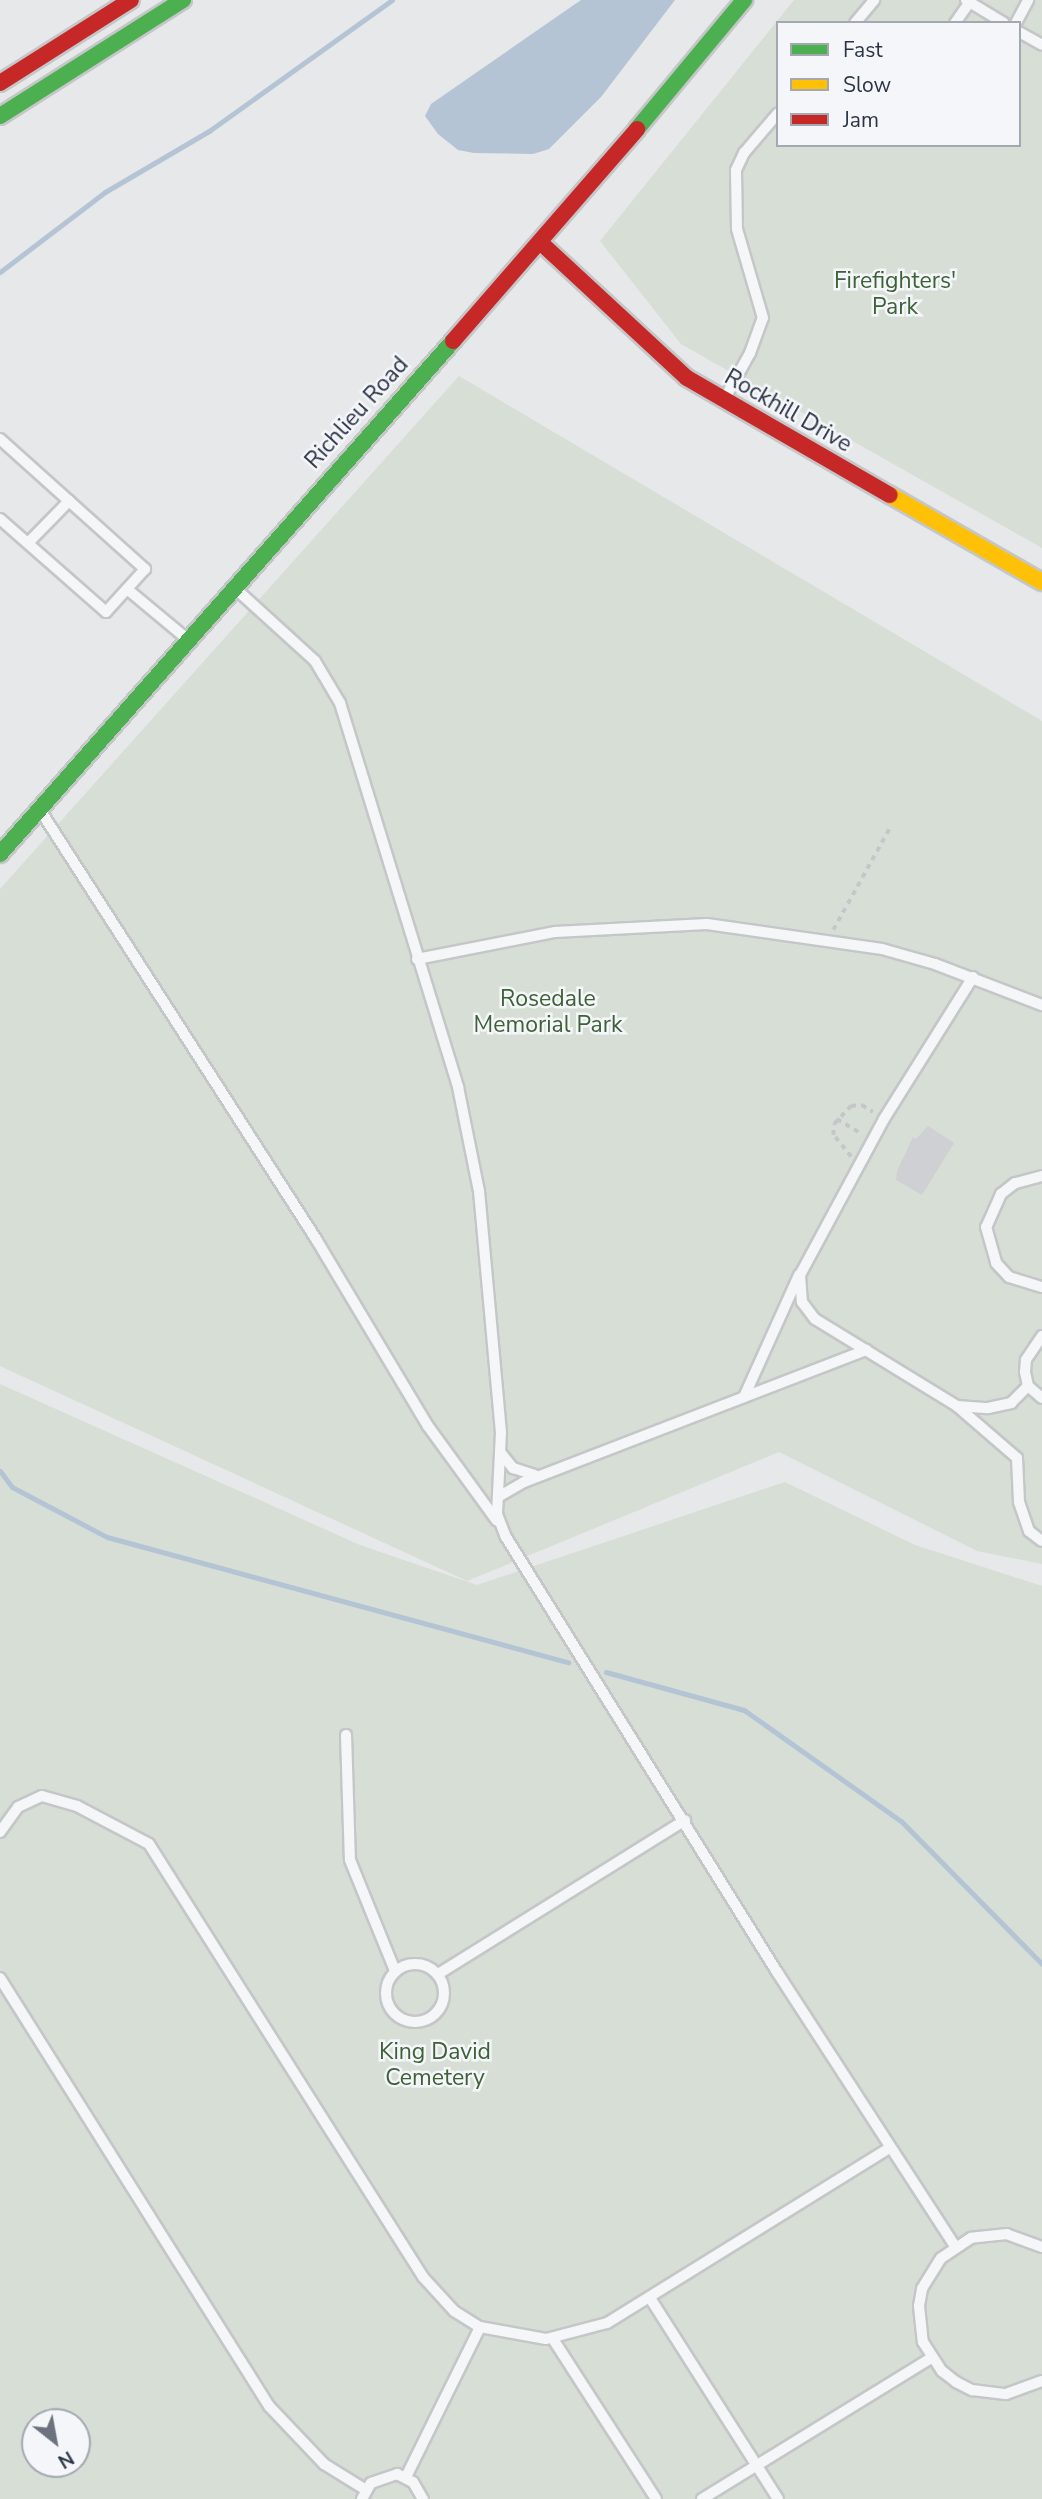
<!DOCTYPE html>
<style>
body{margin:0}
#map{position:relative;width:1042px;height:2499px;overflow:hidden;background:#e6e8ea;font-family:"Nunito Sans",sans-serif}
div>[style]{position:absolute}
.green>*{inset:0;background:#d6ded6}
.water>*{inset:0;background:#b4c4d5}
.stream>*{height:5px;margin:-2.5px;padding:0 2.5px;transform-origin:2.5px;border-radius:2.5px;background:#b4c4d5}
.building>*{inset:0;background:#ced0d3}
.path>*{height:3.5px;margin-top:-1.75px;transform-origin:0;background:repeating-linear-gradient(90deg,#c5c6ca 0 5px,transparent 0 10px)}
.roads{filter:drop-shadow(2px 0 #c4c6c8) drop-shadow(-2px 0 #c4c6c8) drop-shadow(0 2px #c4c6c8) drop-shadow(0 -2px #c4c6c8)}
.lane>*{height:10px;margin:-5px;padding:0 5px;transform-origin:5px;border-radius:5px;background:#f5f6f7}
.lane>.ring{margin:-5px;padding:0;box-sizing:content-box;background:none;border:10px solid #f5f6f7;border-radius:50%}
.fast>*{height:16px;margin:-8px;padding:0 8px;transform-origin:8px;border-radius:8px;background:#4caf50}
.slow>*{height:16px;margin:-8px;padding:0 8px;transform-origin:8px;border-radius:8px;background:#ffc107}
.jam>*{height:16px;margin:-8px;padding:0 8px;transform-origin:8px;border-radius:8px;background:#c62828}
span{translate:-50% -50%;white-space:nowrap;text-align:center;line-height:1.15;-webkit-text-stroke:5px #f4f6f9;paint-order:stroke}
.park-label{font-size:23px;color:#3f6138}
.street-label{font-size:23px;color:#2b3445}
.legend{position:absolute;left:776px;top:21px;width:245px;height:126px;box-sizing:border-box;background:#f4f6f9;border:2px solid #a4a8b1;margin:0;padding:9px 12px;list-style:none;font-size:21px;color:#2b3445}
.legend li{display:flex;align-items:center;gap:14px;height:35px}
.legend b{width:35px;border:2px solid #a4a8b1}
.north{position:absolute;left:21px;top:2408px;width:70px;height:70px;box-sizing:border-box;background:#f4f6f9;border:2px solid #a4a8b1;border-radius:50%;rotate:149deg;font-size:19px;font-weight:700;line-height:28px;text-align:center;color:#2b3445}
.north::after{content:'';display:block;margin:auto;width:24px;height:32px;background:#6c737f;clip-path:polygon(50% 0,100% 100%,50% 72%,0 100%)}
</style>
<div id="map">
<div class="green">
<i style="clip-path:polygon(evenodd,794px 0,1042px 0,1042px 548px,681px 344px,600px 241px,794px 0,778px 23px,1019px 23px,1019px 145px,778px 145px,778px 23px)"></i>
<i style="clip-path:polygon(459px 376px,1042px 721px,1042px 1564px,977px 1551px,779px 1452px,467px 1581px,0 1366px,0 889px)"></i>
<i style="clip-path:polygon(evenodd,0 1384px,360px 1545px,477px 1585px,785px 1482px,915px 1545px,1042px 1586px,1042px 2499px,0 2499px,0 1384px,35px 2422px,77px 2422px,77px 2464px,35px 2464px,35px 2422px)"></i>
</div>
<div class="water">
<i style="clip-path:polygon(581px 0,675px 0,601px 97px,549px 149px,533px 154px,474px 153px,458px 150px,438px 134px,425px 116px,431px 104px)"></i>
</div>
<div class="stream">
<i style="left:0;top:272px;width:132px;rotate:-37.3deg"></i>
<i style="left:105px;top:192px;width:121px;rotate:-30.4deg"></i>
<i style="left:209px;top:131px;width:225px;rotate:-35.6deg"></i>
<i style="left:0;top:1471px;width:20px;rotate:53deg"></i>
<i style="left:12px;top:1487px;width:107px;rotate:27.8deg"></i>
<i style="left:107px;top:1537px;width:478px;rotate:15.2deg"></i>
<i style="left:606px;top:1672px;width:143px;rotate:15.4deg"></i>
<i style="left:744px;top:1710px;width:192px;rotate:35.3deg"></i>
<i style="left:901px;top:1821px;width:201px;rotate:45.4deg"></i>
</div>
<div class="building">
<i style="clip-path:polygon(928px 1126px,954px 1143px,922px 1195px,896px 1180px,897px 1171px,913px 1137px,916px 1139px)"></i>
</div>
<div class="path">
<i style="left:833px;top:930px;width:119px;rotate:-60.9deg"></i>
<i style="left:837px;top:1119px;width:29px;rotate:31deg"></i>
<i style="left:851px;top:1157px;width:28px;rotate:-129deg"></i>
<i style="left:833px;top:1135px;width:11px;rotate:-85deg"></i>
<i style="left:834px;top:1124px;width:25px;rotate:-47deg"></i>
<i style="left:851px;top:1106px;width:11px;rotate:-5deg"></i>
<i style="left:862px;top:1105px;width:13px;rotate:32deg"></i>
</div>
<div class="roads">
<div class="lane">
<i style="left:966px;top:0;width:44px;rotate:31.2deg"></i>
<i style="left:855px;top:23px;width:30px;rotate:-50deg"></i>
<i style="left:955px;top:23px;width:28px;rotate:-55deg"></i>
<i style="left:1016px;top:23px;width:26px;rotate:-62deg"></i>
<i style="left:1019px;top:32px;width:26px;rotate:29deg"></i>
<i style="left:725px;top:398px;width:51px;rotate:-60.9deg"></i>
<i style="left:750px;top:353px;width:37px;rotate:-70deg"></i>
<i style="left:763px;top:318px;width:93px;rotate:-106.3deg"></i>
<i style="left:737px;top:229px;width:59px;rotate:-91deg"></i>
<i style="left:736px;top:170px;width:19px;rotate:-65deg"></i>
<i style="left:744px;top:153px;width:52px;rotate:-49.6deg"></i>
<i style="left:0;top:439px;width:195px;rotate:41.9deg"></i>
<i style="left:145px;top:569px;width:58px;rotate:132.2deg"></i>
<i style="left:106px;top:612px;width:141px;rotate:-138.7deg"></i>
<i style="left:28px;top:543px;width:59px;rotate:-45.7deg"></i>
<i style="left:127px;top:589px;width:78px;rotate:39.8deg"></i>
<i style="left:237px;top:590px;width:105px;rotate:42.3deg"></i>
<i style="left:315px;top:661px;width:49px;rotate:59.2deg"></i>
<i style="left:340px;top:703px;width:402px;rotate:72.9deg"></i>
<i style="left:458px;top:1087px;width:106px;rotate:78.6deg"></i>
<i style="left:479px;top:1191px;width:242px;rotate:84.8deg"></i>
<i style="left:501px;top:1432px;width:82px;rotate:92.8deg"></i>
<i style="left:497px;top:1514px;width:25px;rotate:69deg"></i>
<i style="left:506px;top:1537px;width:513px;rotate:58.08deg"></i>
<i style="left:777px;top:1972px;width:327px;rotate:57deg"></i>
<i style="left:42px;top:813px;width:507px;rotate:57.25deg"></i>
<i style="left:316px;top:1239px;width:218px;rotate:59.1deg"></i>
<i style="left:428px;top:1426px;width:117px;rotate:54deg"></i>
<i style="left:417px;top:959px;width:141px;rotate:-11.1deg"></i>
<i style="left:555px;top:932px;width:152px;rotate:-3deg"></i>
<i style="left:707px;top:924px;width:177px;rotate:8.1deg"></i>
<i style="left:882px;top:949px;width:55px;rotate:15.8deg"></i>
<i style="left:935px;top:964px;width:115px;rotate:21deg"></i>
<i style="left:973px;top:977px;width:168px;rotate:122.1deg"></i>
<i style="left:884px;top:1119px;width:177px;rotate:118.3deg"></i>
<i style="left:800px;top:1275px;width:27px;rotate:86deg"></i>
<i style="left:802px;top:1302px;width:21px;rotate:53deg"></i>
<i style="left:815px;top:1319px;width:167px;rotate:31.5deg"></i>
<i style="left:957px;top:1406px;width:31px;rotate:4deg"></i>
<i style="left:988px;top:1408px;width:24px;rotate:-12deg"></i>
<i style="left:1011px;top:1403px;width:24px;rotate:-45deg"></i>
<i style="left:1042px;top:1176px;width:28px;rotate:165deg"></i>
<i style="left:1015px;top:1183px;width:18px;rotate:142deg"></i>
<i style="left:1001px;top:1194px;width:36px;rotate:114deg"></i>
<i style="left:986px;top:1227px;width:37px;rotate:74deg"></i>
<i style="left:996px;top:1263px;width:19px;rotate:47deg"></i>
<i style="left:1009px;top:1277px;width:34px;rotate:17deg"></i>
<i style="left:1042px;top:1336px;width:29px;rotate:124deg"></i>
<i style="left:1026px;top:1360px;width:12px;rotate:95deg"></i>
<i style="left:1025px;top:1372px;width:14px;rotate:78deg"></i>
<i style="left:1028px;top:1386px;width:18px;rotate:41deg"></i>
<i style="left:744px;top:1397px;width:134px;rotate:-65.7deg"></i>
<i style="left:958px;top:1407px;width:78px;rotate:40.8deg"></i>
<i style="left:1017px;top:1458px;width:44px;rotate:87.4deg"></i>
<i style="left:1019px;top:1502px;width:31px;rotate:71deg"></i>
<i style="left:1029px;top:1531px;width:16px;rotate:38deg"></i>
<i style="left:500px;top:1452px;width:21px;rotate:51deg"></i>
<i style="left:513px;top:1468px;width:23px;rotate:18deg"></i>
<i style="left:498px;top:1497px;width:30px;rotate:-30deg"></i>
<i style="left:524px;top:1482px;width:367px;rotate:-21.1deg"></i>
<i style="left:346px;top:1735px;width:125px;rotate:88.2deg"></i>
<i style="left:350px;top:1860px;width:120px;rotate:67.9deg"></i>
<i style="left:0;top:1832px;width:31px;rotate:-54deg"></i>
<i style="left:18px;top:1807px;width:26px;rotate:-25deg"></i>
<i style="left:42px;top:1796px;width:36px;rotate:16deg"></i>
<i style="left:77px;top:1806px;width:81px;rotate:27.8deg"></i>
<i style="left:149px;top:1844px;width:512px;rotate:57.67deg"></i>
<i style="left:423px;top:2277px;width:46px;rotate:47.6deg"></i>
<i style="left:454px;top:2311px;width:31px;rotate:32deg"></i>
<i style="left:480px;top:2327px;width:67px;rotate:10.3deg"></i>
<i style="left:546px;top:2339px;width:63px;rotate:-14.7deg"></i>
<i style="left:607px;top:2323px;width:332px;rotate:-31.8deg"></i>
<i class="ring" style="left:386px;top:1964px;width:48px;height:48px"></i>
<i style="left:438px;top:1974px;width:291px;rotate:-31.9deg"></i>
<i style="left:0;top:1978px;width:506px;rotate:57.85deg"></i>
<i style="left:269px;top:2406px;width:80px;rotate:46.5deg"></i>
<i style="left:324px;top:2464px;width:49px;rotate:31.8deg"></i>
<i style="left:1042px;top:2247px;width:37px;rotate:-160deg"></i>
<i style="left:1007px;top:2234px;width:36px;rotate:174deg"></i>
<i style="left:971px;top:2238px;width:36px;rotate:146deg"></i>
<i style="left:941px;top:2258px;width:36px;rotate:122deg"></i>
<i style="left:922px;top:2289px;width:17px;rotate:100deg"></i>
<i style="left:919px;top:2306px;width:36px;rotate:84deg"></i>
<i style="left:923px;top:2342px;width:35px;rotate:57deg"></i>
<i style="left:942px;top:2371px;width:18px;rotate:38deg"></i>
<i style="left:956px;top:2382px;width:18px;rotate:27deg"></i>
<i style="left:972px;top:2390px;width:34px;rotate:7deg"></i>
<i style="left:1006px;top:2394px;width:38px;rotate:-20deg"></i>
<i style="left:650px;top:2298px;width:238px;rotate:57.5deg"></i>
<i style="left:553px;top:2339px;width:190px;rotate:57.2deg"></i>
<i style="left:406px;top:2477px;width:167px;rotate:-63.7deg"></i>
<i style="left:362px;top:2499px;width:18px;rotate:-61deg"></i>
<i style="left:371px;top:2483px;width:28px;rotate:-19deg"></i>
<i style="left:397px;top:2474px;width:18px;rotate:27deg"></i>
<i style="left:413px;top:2482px;width:20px;rotate:60deg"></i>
<i style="left:702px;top:2499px;width:269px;rotate:-31.6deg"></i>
</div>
<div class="fast">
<i style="left:0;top:116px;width:217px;rotate:-32.4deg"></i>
<i style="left:637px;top:129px;width:168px;rotate:-50.3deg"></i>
<i style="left:0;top:854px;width:684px;rotate:-48.55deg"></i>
</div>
<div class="slow">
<i style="left:890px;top:495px;width:175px;rotate:29.8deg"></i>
</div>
<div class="jam">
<i style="left:0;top:83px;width:155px;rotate:-32.4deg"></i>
<i style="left:540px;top:242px;width:200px;rotate:42.8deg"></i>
<i style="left:687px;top:378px;width:234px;rotate:30deg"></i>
<i style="left:453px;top:341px;width:281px;rotate:-49deg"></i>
</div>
</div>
<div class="park-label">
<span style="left:895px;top:294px">Firefighters'<br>Park</span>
<span style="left:548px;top:1012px">Rosedale<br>Memorial Park</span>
<span style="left:435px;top:2065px">King David<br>Cemetery</span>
</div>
<div class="street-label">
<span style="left:788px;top:411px;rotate:30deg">Rockhill Drive</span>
<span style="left:357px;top:413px;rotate:-48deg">Richlieu Road</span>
</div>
<ul class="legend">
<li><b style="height:9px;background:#4caf50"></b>Fast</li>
<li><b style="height:9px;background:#ffc107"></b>Slow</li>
<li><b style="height:9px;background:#c62828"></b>Jam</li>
</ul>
<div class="north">N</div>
</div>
